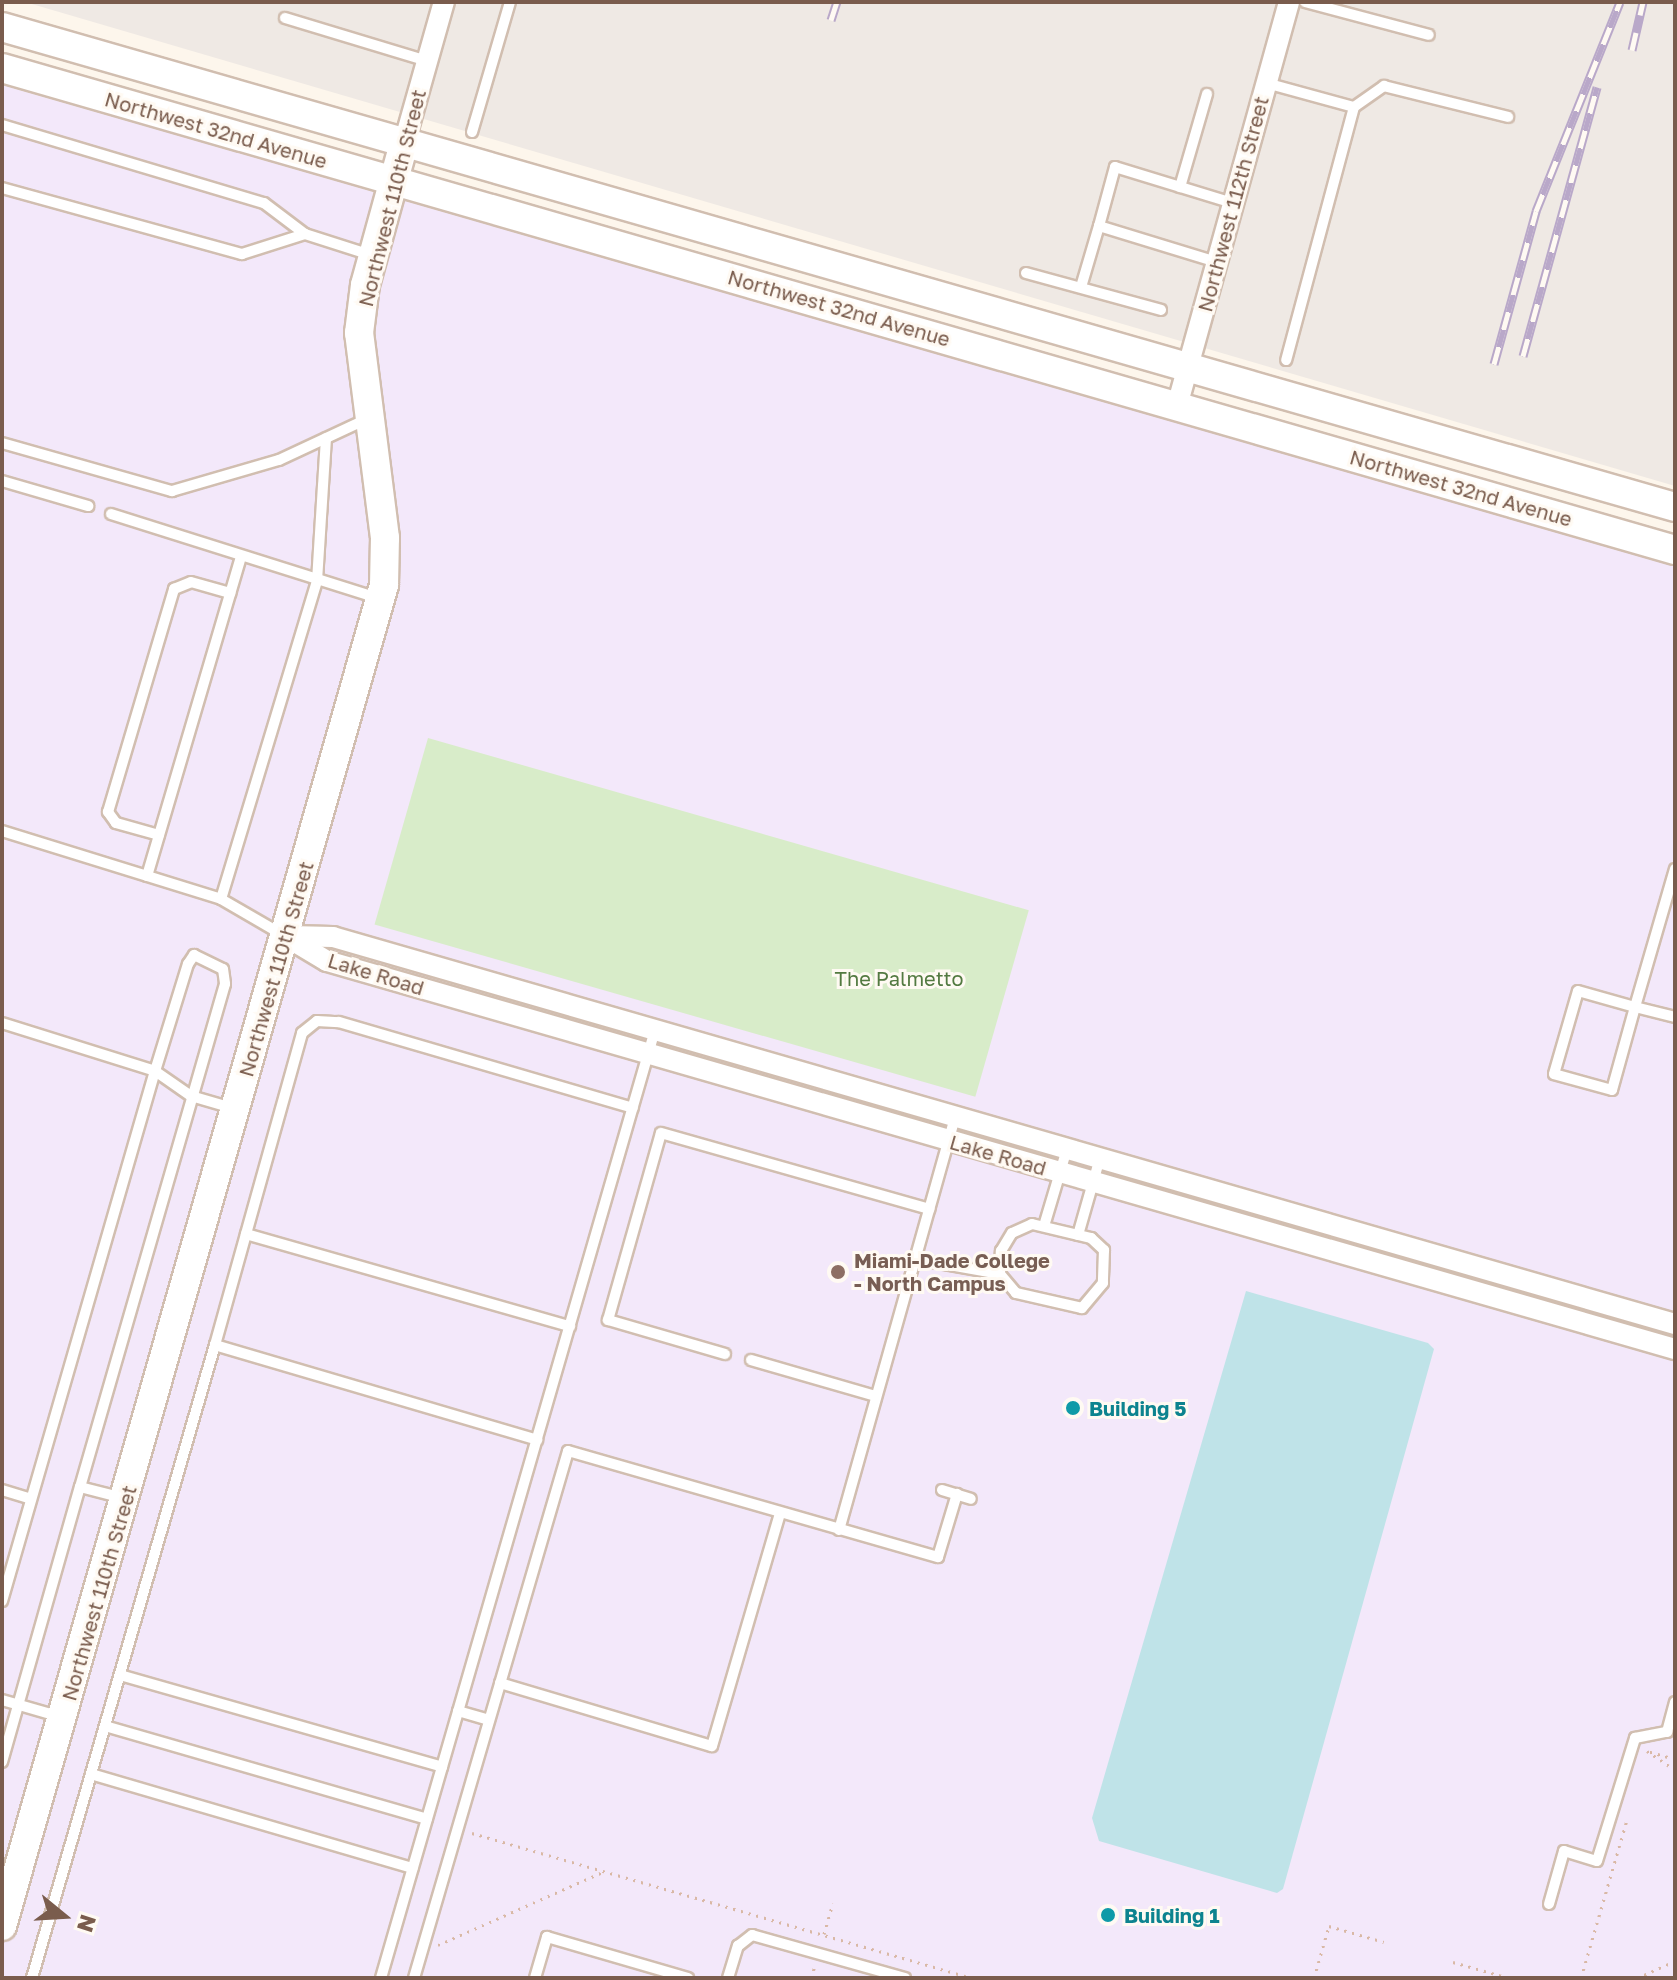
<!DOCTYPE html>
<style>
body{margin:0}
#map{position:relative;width:1677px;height:1980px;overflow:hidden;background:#fdf6ec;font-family:"Golos Text",sans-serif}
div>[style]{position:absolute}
.industrial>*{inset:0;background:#efe9e4}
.education>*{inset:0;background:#f3e8fa}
.green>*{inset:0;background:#d8ecc9;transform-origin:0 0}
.water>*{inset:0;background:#bfe3e8}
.path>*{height:3px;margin-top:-1.5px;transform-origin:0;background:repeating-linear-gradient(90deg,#d9b8a5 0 2px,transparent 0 8px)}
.roads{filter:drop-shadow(2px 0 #d1beb0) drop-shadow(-2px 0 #d1beb0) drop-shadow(0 2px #d1beb0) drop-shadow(0 -2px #d1beb0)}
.lane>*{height:10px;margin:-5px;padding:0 5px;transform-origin:5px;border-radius:5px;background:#fff}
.street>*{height:20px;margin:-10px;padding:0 10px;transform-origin:10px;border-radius:10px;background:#fff}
.secondary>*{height:28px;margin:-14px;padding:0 14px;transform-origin:14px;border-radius:14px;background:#fff}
.rail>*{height:9px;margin-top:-4.5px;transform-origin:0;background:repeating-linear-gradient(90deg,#fffaf3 0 18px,#b9a8c9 0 36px);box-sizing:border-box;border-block:2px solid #b9a8c9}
.dots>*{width:22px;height:22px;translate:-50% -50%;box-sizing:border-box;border:4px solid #fffaf3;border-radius:50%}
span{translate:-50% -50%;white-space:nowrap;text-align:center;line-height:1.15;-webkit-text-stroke:6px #fffaf3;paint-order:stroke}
.street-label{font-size:20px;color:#7a5c4d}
.park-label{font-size:20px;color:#537a41}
.education-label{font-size:20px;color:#785e54;font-weight:700}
.left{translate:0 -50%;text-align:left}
.culture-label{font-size:20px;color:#0d838f;font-weight:700}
.frame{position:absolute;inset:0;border:4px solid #7a5c4d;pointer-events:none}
.north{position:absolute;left:24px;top:1876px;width:80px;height:80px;-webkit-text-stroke:6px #fffaf3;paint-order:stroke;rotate:108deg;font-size:22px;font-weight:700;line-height:32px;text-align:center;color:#7a5c4d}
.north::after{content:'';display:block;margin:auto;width:28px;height:36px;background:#7a5c4d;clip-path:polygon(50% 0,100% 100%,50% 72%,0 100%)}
</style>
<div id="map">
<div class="industrial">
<i style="clip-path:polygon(25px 2px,1675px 2px,1675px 486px)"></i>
</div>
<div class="education">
<i style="clip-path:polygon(2px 85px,1675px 566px,1675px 1978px,2px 1978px)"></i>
</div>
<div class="green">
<i style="left:428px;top:738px;width:625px;height:194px;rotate:16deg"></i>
</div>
<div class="water">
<i style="clip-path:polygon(1246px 1291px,1428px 1343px,1434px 1349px,1283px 1889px,1277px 1893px,1099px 1841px,1092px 1818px)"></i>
</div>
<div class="path">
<i style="left:1675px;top:1759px;width:29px;rotate:-164deg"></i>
<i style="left:1647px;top:1751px;width:34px;rotate:34deg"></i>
<i style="left:472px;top:1833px;width:521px;rotate:16.17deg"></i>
<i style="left:824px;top:1934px;width:32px;rotate:-74deg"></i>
<i style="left:438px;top:1945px;width:180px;rotate:-23.9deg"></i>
<i style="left:1453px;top:1962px;width:58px;rotate:15.9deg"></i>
<i style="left:811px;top:1978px;width:13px;rotate:-72deg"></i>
<i style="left:1314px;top:1978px;width:54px;rotate:-73.9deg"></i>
<i style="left:1329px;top:1926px;width:57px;rotate:16.2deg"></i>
<i style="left:1581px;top:1978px;width:165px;rotate:-73.8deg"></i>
<i style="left:1637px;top:1978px;width:42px;rotate:-24.1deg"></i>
</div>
<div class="roads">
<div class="lane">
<i style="left:1305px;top:2px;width:128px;rotate:14.9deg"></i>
<i style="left:285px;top:18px;width:148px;rotate:16.8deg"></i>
<i style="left:1266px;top:83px;width:91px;rotate:15.3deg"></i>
<i style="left:1354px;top:107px;width:262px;rotate:105deg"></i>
<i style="left:1354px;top:107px;width:37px;rotate:-35deg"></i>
<i style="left:1384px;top:86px;width:128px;rotate:14deg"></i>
<i style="left:2px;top:125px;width:273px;rotate:16.6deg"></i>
<i style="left:264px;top:203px;width:51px;rotate:37.1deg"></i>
<i style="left:305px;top:234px;width:69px;rotate:17.7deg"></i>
<i style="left:472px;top:132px;width:135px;rotate:-73.7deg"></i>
<i style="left:1180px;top:187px;width:97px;rotate:-73.8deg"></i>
<i style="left:2px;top:188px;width:249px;rotate:15.4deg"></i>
<i style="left:242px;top:254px;width:66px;rotate:-17.6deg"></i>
<i style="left:1099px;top:226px;width:61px;rotate:-74.8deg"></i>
<i style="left:1115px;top:167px;width:123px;rotate:17deg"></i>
<i style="left:1026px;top:273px;width:140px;rotate:15.3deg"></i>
<i style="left:1081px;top:287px;width:64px;rotate:-73.6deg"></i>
<i style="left:1099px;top:226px;width:123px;rotate:17deg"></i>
<i style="left:2px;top:443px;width:177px;rotate:15.8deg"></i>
<i style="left:172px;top:491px;width:111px;rotate:-16.2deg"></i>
<i style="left:279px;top:460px;width:97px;rotate:-25deg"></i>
<i style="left:2px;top:481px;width:90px;rotate:16.2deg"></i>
<i style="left:111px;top:514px;width:282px;rotate:17.5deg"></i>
<i style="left:2px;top:831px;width:229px;rotate:17.2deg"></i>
<i style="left:221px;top:899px;width:72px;rotate:30.1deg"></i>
<i style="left:159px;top:835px;width:45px;rotate:-164.4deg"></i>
<i style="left:116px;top:823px;width:14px;rotate:-126deg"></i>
<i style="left:108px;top:812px;width:233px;rotate:-73.5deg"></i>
<i style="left:174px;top:589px;width:18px;rotate:-22deg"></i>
<i style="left:191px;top:582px;width:41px;rotate:15.8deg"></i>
<i style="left:1675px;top:869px;width:144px;rotate:106.2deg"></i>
<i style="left:1635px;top:1007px;width:86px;rotate:105.5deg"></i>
<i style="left:1612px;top:1090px;width:60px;rotate:-164.6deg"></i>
<i style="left:1554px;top:1074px;width:86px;rotate:-73.9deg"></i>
<i style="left:1578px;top:991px;width:59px;rotate:15.7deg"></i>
<i style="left:1635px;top:1007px;width:41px;rotate:14deg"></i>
<i style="left:147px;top:876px;width:333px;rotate:-73.6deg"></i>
<i style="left:221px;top:899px;width:332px;rotate:-73.2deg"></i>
<i style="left:317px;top:581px;width:143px;rotate:-86.4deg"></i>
<i style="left:2px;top:1023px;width:160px;rotate:17.4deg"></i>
<i style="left:155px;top:1071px;width:112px;rotate:-72.9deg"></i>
<i style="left:188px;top:964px;width:11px;rotate:-56deg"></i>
<i style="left:194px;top:955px;width:32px;rotate:26deg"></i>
<i style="left:223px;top:969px;width:15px;rotate:82deg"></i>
<i style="left:225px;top:984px;width:523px;rotate:106.08deg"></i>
<i style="left:80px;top:1487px;width:44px;rotate:14.3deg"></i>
<i style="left:1032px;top:1224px;width:61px;rotate:13.3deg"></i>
<i style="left:1091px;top:1238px;width:18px;rotate:43deg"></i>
<i style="left:1104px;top:1250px;width:33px;rotate:92deg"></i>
<i style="left:1103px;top:1283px;width:33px;rotate:130deg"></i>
<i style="left:1082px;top:1308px;width:68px;rotate:-167.2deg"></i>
<i style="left:1016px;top:1293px;width:25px;rotate:-130deg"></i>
<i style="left:1000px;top:1274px;width:23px;rotate:-88deg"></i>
<i style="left:1001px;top:1251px;width:21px;rotate:-59deg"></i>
<i style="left:1012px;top:1233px;width:22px;rotate:-24deg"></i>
<i style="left:1044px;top:1226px;width:80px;rotate:-73.4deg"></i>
<i style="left:246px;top:1234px;width:337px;rotate:15.9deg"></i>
<i style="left:1078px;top:1235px;width:80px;rotate:-74.1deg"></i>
<i style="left:915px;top:1259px;width:86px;rotate:10deg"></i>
<i style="left:215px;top:1345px;width:324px;rotate:-74.4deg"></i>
<i style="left:302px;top:1033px;width:19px;rotate:-39deg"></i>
<i style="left:317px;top:1021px;width:22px;rotate:3deg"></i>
<i style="left:339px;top:1022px;width:306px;rotate:16.3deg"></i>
<i style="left:725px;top:1354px;width:122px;rotate:-163.8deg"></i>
<i style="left:608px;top:1320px;width:194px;rotate:-74.2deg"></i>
<i style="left:661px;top:1133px;width:279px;rotate:15.8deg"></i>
<i style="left:751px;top:1360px;width:130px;rotate:16.1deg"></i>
<i style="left:2px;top:1490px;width:30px;rotate:17deg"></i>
<i style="left:942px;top:1490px;width:30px;rotate:17deg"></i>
<i style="left:839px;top:1530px;width:430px;rotate:-74.3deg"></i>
<i style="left:2px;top:1601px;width:552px;rotate:-73.9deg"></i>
<i style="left:155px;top:1071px;width:44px;rotate:34.8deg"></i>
<i style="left:191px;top:1096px;width:43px;rotate:16.3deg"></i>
<i style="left:120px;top:1675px;width:335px;rotate:15.9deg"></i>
<i style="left:500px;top:1683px;width:221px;rotate:16.6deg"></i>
<i style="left:712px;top:1746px;width:243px;rotate:-73.7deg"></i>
<i style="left:2px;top:1700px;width:61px;rotate:16.1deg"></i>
<i style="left:458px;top:1711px;width:32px;rotate:16deg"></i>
<i style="left:105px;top:1726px;width:335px;rotate:16.1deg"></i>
<i style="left:2px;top:1762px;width:286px;rotate:-74.2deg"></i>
<i style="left:91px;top:1774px;width:335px;rotate:16.3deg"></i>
<i style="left:1549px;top:1904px;width:55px;rotate:-74.2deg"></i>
<i style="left:1564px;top:1851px;width:34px;rotate:17deg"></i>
<i style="left:1597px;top:1861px;width:129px;rotate:-72.8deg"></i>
<i style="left:1635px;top:1738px;width:33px;rotate:-11deg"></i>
<i style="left:1667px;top:1732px;width:31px;rotate:-75deg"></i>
<i style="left:32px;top:1978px;width:659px;rotate:-73.88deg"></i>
<i style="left:215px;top:1345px;width:336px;rotate:16.4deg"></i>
<i style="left:381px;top:1978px;width:987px;rotate:-73.88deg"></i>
<i style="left:414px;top:1978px;width:549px;rotate:-73.71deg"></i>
<i style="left:568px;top:1451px;width:385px;rotate:16deg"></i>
<i style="left:938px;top:1557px;width:66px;rotate:-73.2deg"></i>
<i style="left:535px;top:1978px;width:43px;rotate:-73.7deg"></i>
<i style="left:547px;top:1937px;width:147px;rotate:16.2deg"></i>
<i style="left:728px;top:1978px;width:34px;rotate:-73deg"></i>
<i style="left:738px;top:1946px;width:18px;rotate:-38deg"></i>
<i style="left:752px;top:1935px;width:159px;rotate:15.7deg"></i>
</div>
<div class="street">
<i style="left:404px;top:143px;width:147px;rotate:-74.2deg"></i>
<i style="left:1177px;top:406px;width:419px;rotate:-74.5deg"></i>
<i style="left:285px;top:936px;width:49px;rotate:30.8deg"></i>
<i style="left:327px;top:961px;width:1403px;rotate:16.06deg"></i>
<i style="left:289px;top:936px;width:44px;rotate:1.3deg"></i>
<i style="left:333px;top:937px;width:1397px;rotate:16.09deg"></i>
</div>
<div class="secondary">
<i style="left:2px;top:27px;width:1740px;rotate:16.01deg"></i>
<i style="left:2px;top:68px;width:1741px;rotate:16.07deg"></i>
<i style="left:2px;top:1926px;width:1394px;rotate:-74.1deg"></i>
<i style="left:384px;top:585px;width:47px;rotate:-88.8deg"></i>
<i style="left:385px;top:538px;width:207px;rotate:-97.2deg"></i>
<i style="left:359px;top:333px;width:48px;rotate:-82.9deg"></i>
<i style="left:365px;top:285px;width:147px;rotate:-74.6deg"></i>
</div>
</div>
<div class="rail">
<i style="left:831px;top:20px;width:19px;rotate:-72deg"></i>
<i style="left:1632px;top:50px;width:49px;rotate:-77.1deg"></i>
<i style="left:1523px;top:356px;width:279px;rotate:-74.6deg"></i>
<i style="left:1494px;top:364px;width:159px;rotate:-74.6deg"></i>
<i style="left:1536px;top:211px;width:225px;rotate:-68.1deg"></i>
</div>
<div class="dots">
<i style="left:838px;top:1272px;background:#8d6e63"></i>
<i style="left:1073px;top:1408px;background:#0f9aa8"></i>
<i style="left:1108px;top:1915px;background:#0f9aa8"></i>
</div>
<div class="street-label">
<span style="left:216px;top:130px;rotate:16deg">Northwest 32nd Avenue</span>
<span style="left:392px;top:198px;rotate:-76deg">Northwest 110th Street</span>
<span style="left:1233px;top:204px;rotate:-75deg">Northwest 112th Street</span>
<span style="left:839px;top:308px;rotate:16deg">Northwest 32nd Avenue</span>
<span style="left:1461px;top:488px;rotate:16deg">Northwest 32nd Avenue</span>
<span style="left:276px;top:969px;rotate:-74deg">Northwest 110th Street</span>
<span style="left:376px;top:974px;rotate:17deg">Lake Road</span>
<span style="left:998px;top:1155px;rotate:16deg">Lake Road</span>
<span style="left:99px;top:1593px;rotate:-74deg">Northwest 110th Street</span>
</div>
<div class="park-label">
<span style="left:899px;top:978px">The Palmetto</span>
</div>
<div class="education-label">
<span class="left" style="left:854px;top:1272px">Miami-Dade College<br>- North Campus</span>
</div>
<div class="culture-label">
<span class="left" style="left:1089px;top:1408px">Building 5</span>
<span class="left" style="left:1124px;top:1915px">Building 1</span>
</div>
<div class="frame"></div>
<div class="north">N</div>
</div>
